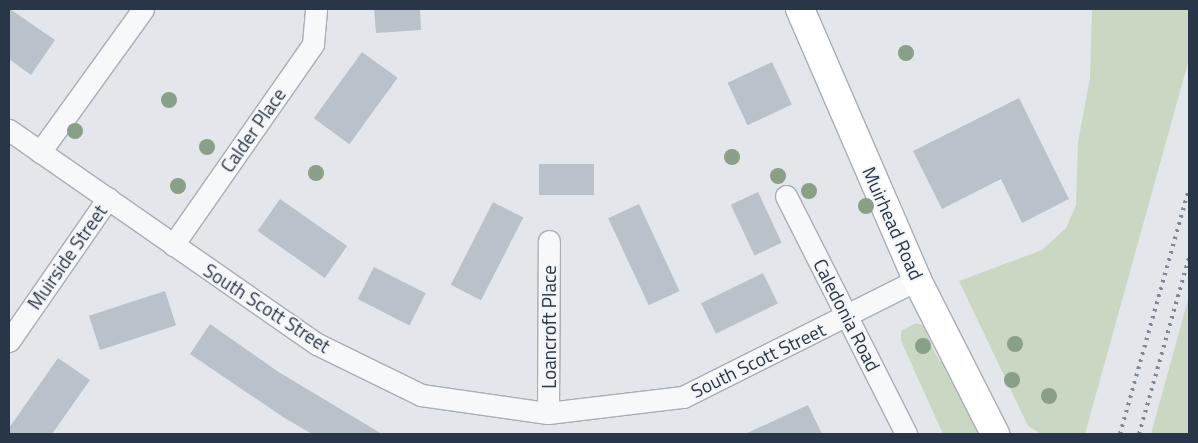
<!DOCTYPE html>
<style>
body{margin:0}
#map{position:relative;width:1198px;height:443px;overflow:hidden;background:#e3e7ec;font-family:"Titillium Web",sans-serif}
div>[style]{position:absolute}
.green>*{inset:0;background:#cad7c3}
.building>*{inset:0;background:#b9c1cb;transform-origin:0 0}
.roads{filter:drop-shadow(1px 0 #a7aeb7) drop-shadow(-1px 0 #a7aeb7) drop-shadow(0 1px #a7aeb7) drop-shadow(0 -1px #a7aeb7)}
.street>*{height:21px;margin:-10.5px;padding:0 10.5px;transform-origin:10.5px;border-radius:10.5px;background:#f6f8fa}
.secondary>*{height:28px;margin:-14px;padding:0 14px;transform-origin:14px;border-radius:14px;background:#fff}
.rail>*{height:4px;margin-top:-2px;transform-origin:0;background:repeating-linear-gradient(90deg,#7a8898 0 2.5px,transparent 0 7.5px)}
.trees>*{width:16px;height:16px;margin:-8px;border-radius:50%;background:#8a9f87}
span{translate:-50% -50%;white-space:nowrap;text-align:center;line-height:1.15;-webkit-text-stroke:4px #f3f6f9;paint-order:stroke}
.street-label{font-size:19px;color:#293647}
.frame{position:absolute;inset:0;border:10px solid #293647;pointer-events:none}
</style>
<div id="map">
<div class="green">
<i style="clip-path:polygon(1092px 9px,1189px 9px,1189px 59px,1085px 434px,1041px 434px,1028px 426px,959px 281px,1042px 250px,1066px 228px,1076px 205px,1078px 142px,1090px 78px)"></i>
<i style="clip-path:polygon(1189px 296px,1189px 434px,1151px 434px)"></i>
<i style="clip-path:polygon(916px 323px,930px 328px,927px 333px,932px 347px,940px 362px,947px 359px,980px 434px,943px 434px,901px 341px,901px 331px)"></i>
</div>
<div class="building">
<i style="clip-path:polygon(10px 9px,55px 40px,31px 75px,9px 59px)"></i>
<i style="clip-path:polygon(374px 9px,420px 9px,421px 30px,376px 33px)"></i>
<i style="left:362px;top:52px;width:44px;height:82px;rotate:36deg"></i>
<i style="left:772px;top:62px;width:47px;height:49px;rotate:65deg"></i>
<i style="clip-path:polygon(1019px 98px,1069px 199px,1022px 223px,1001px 179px,942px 209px,913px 151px)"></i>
<i style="left:539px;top:164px;width:55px;height:31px"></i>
<i style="left:758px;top:192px;width:56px;height:30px;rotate:65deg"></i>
<i style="left:280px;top:199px;width:82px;height:39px;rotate:35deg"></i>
<i style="left:493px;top:202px;width:34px;height:93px;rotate:27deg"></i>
<i style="left:639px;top:204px;width:96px;height:34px;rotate:65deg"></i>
<i style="left:374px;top:267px;width:58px;height:36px;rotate:27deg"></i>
<i style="left:763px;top:273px;width:34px;height:69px;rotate:64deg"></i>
<i style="left:165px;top:291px;width:36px;height:80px;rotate:72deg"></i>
<i style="clip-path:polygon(210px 324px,277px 371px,382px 434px,312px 434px,283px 417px,190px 354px)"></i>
<i style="clip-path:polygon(58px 358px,90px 380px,52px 434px,9px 434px,9px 428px)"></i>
<i style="clip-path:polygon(808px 405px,822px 434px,745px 434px)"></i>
</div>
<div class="roads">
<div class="street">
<i style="left:9px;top:130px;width:375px;rotate:34.8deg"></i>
<i style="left:317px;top:344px;width:116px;rotate:26.1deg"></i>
<i style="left:421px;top:395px;width:128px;rotate:8.1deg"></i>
<i style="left:548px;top:413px;width:136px;rotate:-6.8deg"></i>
<i style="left:683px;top:397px;width:262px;rotate:-26.6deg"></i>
<i style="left:40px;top:152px;width:176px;rotate:-54.2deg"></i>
<i style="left:786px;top:196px;width:267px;rotate:63.2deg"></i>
<i style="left:173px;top:245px;width:245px;rotate:-55.1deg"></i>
<i style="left:313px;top:44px;width:35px;rotate:-85deg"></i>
<i style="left:9px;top:341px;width:174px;rotate:-55.3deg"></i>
<i style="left:548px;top:413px;width:172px;rotate:-89.7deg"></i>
</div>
<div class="secondary">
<i style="left:800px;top:9px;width:295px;rotate:66.6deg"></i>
<i style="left:917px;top:280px;width:173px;rotate:63.1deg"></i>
</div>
</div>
<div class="rail">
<i style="left:1120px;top:434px;width:255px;rotate:-74.3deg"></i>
<i style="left:1139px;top:434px;width:184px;rotate:-74.2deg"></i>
</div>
<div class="trees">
<i style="left:906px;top:53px"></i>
<i style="left:169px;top:100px"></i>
<i style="left:75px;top:131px"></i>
<i style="left:207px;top:147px"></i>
<i style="left:732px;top:157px"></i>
<i style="left:316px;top:173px"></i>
<i style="left:778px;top:176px"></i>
<i style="left:178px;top:186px"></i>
<i style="left:809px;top:191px"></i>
<i style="left:866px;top:206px"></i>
<i style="left:1015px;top:344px"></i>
<i style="left:923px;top:346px"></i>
<i style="left:1012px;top:380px"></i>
<i style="left:1049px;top:396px"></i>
</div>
<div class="street-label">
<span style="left:253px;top:130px;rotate:-55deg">Calder Place</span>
<span style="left:893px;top:223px;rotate:66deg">Muirhead Road</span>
<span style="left:67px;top:257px;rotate:-55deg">Muirside Street</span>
<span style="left:267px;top:308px;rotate:33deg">South Scott Street</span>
<span style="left:847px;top:315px;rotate:63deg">Caledonia Road</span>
<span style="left:549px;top:327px;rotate:-90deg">Loancroft Place</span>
<span style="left:758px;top:360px;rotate:-26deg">South Scott Street</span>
</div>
<div class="frame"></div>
</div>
